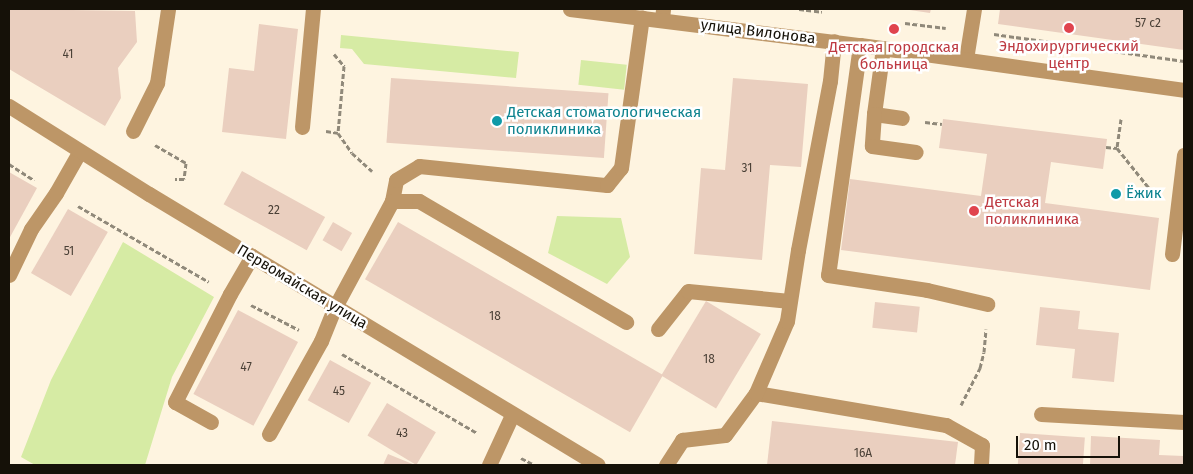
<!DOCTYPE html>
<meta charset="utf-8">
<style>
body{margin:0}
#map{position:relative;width:1193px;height:474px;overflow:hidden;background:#fef4e0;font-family:"Fira Sans",sans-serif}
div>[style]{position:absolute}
.green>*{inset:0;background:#d6eba4;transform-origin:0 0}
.building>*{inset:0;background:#eacfbf;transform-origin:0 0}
.path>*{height:3px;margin-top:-1.5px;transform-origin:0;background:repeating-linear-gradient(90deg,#90897a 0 5px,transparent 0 7.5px)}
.lane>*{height:15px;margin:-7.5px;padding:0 7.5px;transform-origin:7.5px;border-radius:7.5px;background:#bd9667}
.street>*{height:15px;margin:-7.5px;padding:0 7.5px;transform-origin:7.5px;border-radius:7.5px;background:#bd9667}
.dots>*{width:14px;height:14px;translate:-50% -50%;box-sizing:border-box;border:2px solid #fff;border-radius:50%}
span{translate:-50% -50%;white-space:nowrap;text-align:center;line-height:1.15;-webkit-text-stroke:5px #fff;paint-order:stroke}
.number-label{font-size:12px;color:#4a4036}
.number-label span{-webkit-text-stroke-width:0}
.street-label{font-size:15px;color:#151108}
.health-label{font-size:15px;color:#be3a42}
.left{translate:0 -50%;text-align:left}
.culture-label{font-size:15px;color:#0d838f}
.frame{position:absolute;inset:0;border:10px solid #151108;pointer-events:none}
.scale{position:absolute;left:1016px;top:436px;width:104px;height:22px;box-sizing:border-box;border:2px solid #151108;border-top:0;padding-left:6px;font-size:15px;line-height:18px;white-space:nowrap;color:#151108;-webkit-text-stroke:4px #fff;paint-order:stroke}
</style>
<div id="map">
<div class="green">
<i style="clip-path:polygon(341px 35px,519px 52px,516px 78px,364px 64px,352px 49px,340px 48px)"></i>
<i style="left:581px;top:60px;width:46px;height:25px;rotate:6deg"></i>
<i style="clip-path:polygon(557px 216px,621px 218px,630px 257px,607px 284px,548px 253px)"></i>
<i style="clip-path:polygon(123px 242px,214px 297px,172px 377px,145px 465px,35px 465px,21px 457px,51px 380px)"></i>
</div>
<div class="building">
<i style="clip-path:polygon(9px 9px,135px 11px,137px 42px,118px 68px,121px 98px,105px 126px,9px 69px)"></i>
<i style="clip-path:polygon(903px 9px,931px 9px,930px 13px)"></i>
<i style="clip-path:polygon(1000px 9px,1184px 9px,1184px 50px,998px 24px)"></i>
<i style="clip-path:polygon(259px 24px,298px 29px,286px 139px,222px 132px,229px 68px,254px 71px)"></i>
<i style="left:391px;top:78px;width:218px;height:65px;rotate:4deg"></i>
<i style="clip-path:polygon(733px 78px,808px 84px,801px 167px,770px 165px,762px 260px,694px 254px,701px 168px,725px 170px)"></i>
<i style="clip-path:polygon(943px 119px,1107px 139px,1103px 169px,1051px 162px,1045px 203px,1159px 218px,1150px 290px,841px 250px,850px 179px,981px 196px,987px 154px,939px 148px)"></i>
<i style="left:242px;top:171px;width:95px;height:38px;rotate:29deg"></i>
<i style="clip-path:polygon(9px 172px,37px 188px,9px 239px)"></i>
<i style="left:68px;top:209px;width:46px;height:74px;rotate:30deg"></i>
<i style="left:333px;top:222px;width:22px;height:21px;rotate:30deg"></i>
<i style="left:398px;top:222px;width:306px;height:66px;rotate:30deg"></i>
<i style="left:706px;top:301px;width:64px;height:87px;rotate:31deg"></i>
<i style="left:875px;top:302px;width:45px;height:26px;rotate:6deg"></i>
<i style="clip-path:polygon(1040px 307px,1080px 311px,1078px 329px,1119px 333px,1114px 382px,1072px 378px,1075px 349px,1036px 345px)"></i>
<i style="left:238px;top:310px;width:68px;height:95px;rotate:28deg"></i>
<i style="left:330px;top:360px;width:47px;height:46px;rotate:29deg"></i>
<i style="left:387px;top:403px;width:57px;height:38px;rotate:31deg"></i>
<i style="clip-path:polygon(772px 421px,958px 442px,955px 465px,767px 465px)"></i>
<i style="left:1020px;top:433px;width:65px;height:32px;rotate:4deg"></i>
<i style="clip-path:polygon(1091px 436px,1160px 440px,1159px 455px,1184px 456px,1184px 465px,1090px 465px)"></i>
<i style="clip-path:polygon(388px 454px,415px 465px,383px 465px)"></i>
</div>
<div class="path">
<i style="left:799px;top:9px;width:23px;rotate:7deg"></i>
<i style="left:905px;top:23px;width:41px;rotate:7deg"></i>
<i style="left:994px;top:34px;width:192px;rotate:8.1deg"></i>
<i style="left:334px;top:54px;width:16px;rotate:50deg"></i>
<i style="left:344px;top:66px;width:67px;rotate:95.1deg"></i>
<i style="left:1121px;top:119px;width:29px;rotate:98deg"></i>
<i style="left:1117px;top:148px;width:58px;rotate:51.3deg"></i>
<i style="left:925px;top:122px;width:17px;rotate:7deg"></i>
<i style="left:326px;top:131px;width:12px;rotate:9deg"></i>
<i style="left:338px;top:133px;width:24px;rotate:55deg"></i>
<i style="left:352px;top:153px;width:27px;rotate:42deg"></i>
<i style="left:155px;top:145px;width:36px;rotate:30deg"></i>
<i style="left:186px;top:163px;width:16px;rotate:97deg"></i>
<i style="left:184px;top:179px;width:9px;rotate:180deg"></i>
<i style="left:1106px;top:147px;width:11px;rotate:5deg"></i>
<i style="left:9px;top:164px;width:30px;rotate:33deg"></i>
<i style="left:78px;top:206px;width:151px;rotate:30.1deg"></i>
<i style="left:251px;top:305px;width:54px;rotate:27.5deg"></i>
<i style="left:342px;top:354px;width:156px;rotate:30.3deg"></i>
<i style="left:961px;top:405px;width:42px;rotate:-62.8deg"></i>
<i style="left:980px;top:368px;width:16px;rotate:-76deg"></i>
<i style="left:984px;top:352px;width:23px;rotate:-85deg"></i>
<i style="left:521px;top:458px;width:16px;rotate:27deg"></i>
</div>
<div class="lane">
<i style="left:662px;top:19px;width:10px;rotate:-84deg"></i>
<i style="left:860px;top:45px;width:232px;rotate:97.9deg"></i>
<i style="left:828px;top:275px;width:100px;rotate:8.6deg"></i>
<i style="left:927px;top:290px;width:62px;rotate:13.1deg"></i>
<i style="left:883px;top:48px;width:67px;rotate:97.8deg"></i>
<i style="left:874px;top:114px;width:28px;rotate:8deg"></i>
<i style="left:966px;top:59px;width:51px;rotate:-80.9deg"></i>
<i style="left:874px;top:114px;width:32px;rotate:94deg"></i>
<i style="left:872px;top:146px;width:44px;rotate:7.8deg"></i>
<i style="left:302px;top:127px;width:119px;rotate:-84.7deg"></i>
<i style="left:133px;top:131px;width:54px;rotate:-63.4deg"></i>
<i style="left:157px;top:83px;width:75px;rotate:-81.5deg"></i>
<i style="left:392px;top:201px;width:21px;rotate:-79deg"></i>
<i style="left:396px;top:180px;width:27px;rotate:-31deg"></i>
<i style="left:419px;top:166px;width:189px;rotate:5.8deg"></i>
<i style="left:607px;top:185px;width:22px;rotate:-51deg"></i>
<i style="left:621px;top:168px;width:152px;rotate:-82.1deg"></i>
<i style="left:1172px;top:254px;width:100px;rotate:-83.1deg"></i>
<i style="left:9px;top:275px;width:51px;rotate:-64.4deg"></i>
<i style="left:31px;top:229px;width:44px;rotate:-55.2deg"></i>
<i style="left:56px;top:193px;width:48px;rotate:-60.3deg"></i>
<i style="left:658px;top:329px;width:48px;rotate:-51.7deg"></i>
<i style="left:688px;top:291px;width:102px;rotate:5.6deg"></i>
<i style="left:756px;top:393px;width:193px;rotate:9.6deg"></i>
<i style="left:946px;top:425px;width:41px;rotate:29.1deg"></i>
<i style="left:982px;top:445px;width:20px;rotate:93deg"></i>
<i style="left:1041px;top:414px;width:143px;rotate:3.2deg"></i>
<i style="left:211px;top:422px;width:41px;rotate:-150.9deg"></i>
<i style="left:175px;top:402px;width:121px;rotate:-63deg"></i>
<i style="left:230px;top:294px;width:44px;rotate:-59.9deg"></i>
<i style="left:269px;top:434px;width:107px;rotate:-60.8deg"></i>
<i style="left:321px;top:341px;width:37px;rotate:-68deg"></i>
<i style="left:335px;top:307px;width:120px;rotate:-61.7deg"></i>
<i style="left:392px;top:201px;width:27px"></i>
<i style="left:419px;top:201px;width:240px;rotate:30.3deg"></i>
<i style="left:489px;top:465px;width:55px;rotate:-65.3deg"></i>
<i style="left:666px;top:465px;width:30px;rotate:-57deg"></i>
<i style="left:682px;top:440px;width:43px;rotate:-6.6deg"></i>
<i style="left:725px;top:435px;width:52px;rotate:-53.6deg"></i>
<i style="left:756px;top:393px;width:78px;rotate:-66.7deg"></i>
<i style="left:787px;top:321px;width:72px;rotate:-81.2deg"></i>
<i style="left:798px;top:250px;width:172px;rotate:-79.3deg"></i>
<i style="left:830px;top:81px;width:40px;rotate:-84.3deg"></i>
</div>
<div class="street">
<i style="left:570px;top:9px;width:292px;rotate:7.1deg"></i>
<i style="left:860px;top:45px;width:327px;rotate:7.9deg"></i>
<i style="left:9px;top:106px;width:165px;rotate:32.2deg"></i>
<i style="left:149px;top:194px;width:524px;rotate:31.11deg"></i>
</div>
<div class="dots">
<i style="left:1069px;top:28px;background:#e0444e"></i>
<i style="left:894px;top:29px;background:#e0444e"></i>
<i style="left:497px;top:121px;background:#0f9aa8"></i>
<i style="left:1116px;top:194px;background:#0f9aa8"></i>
<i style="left:974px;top:211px;background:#e0444e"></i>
</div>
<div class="number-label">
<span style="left:1148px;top:24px">57 с2</span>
<span style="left:68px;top:55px">41</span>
<span style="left:747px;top:169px">31</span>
<span style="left:274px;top:211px">22</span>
<span style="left:69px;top:252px">51</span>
<span style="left:495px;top:317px">18</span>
<span style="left:709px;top:360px">18</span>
<span style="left:246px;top:368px">47</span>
<span style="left:339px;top:392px">45</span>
<span style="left:402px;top:434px">43</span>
<span style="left:863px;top:454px">16А</span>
</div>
<div class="street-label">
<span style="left:758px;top:32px;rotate:7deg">улица Вилонова</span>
<span style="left:302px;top:287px;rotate:31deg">Первомайская улица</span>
</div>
<div class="health-label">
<span style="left:1069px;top:55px">Эндохирургический<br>центр</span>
<span style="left:894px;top:56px">Детская городская<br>больница</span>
<span class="left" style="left:985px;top:211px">Детская<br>поликлиника</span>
</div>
<div class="culture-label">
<span class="left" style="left:507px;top:121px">Детская стоматологическая<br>поликлиника</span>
<span class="left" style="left:1126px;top:194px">Ёжик</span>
</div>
<div class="frame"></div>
<div class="scale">20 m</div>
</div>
